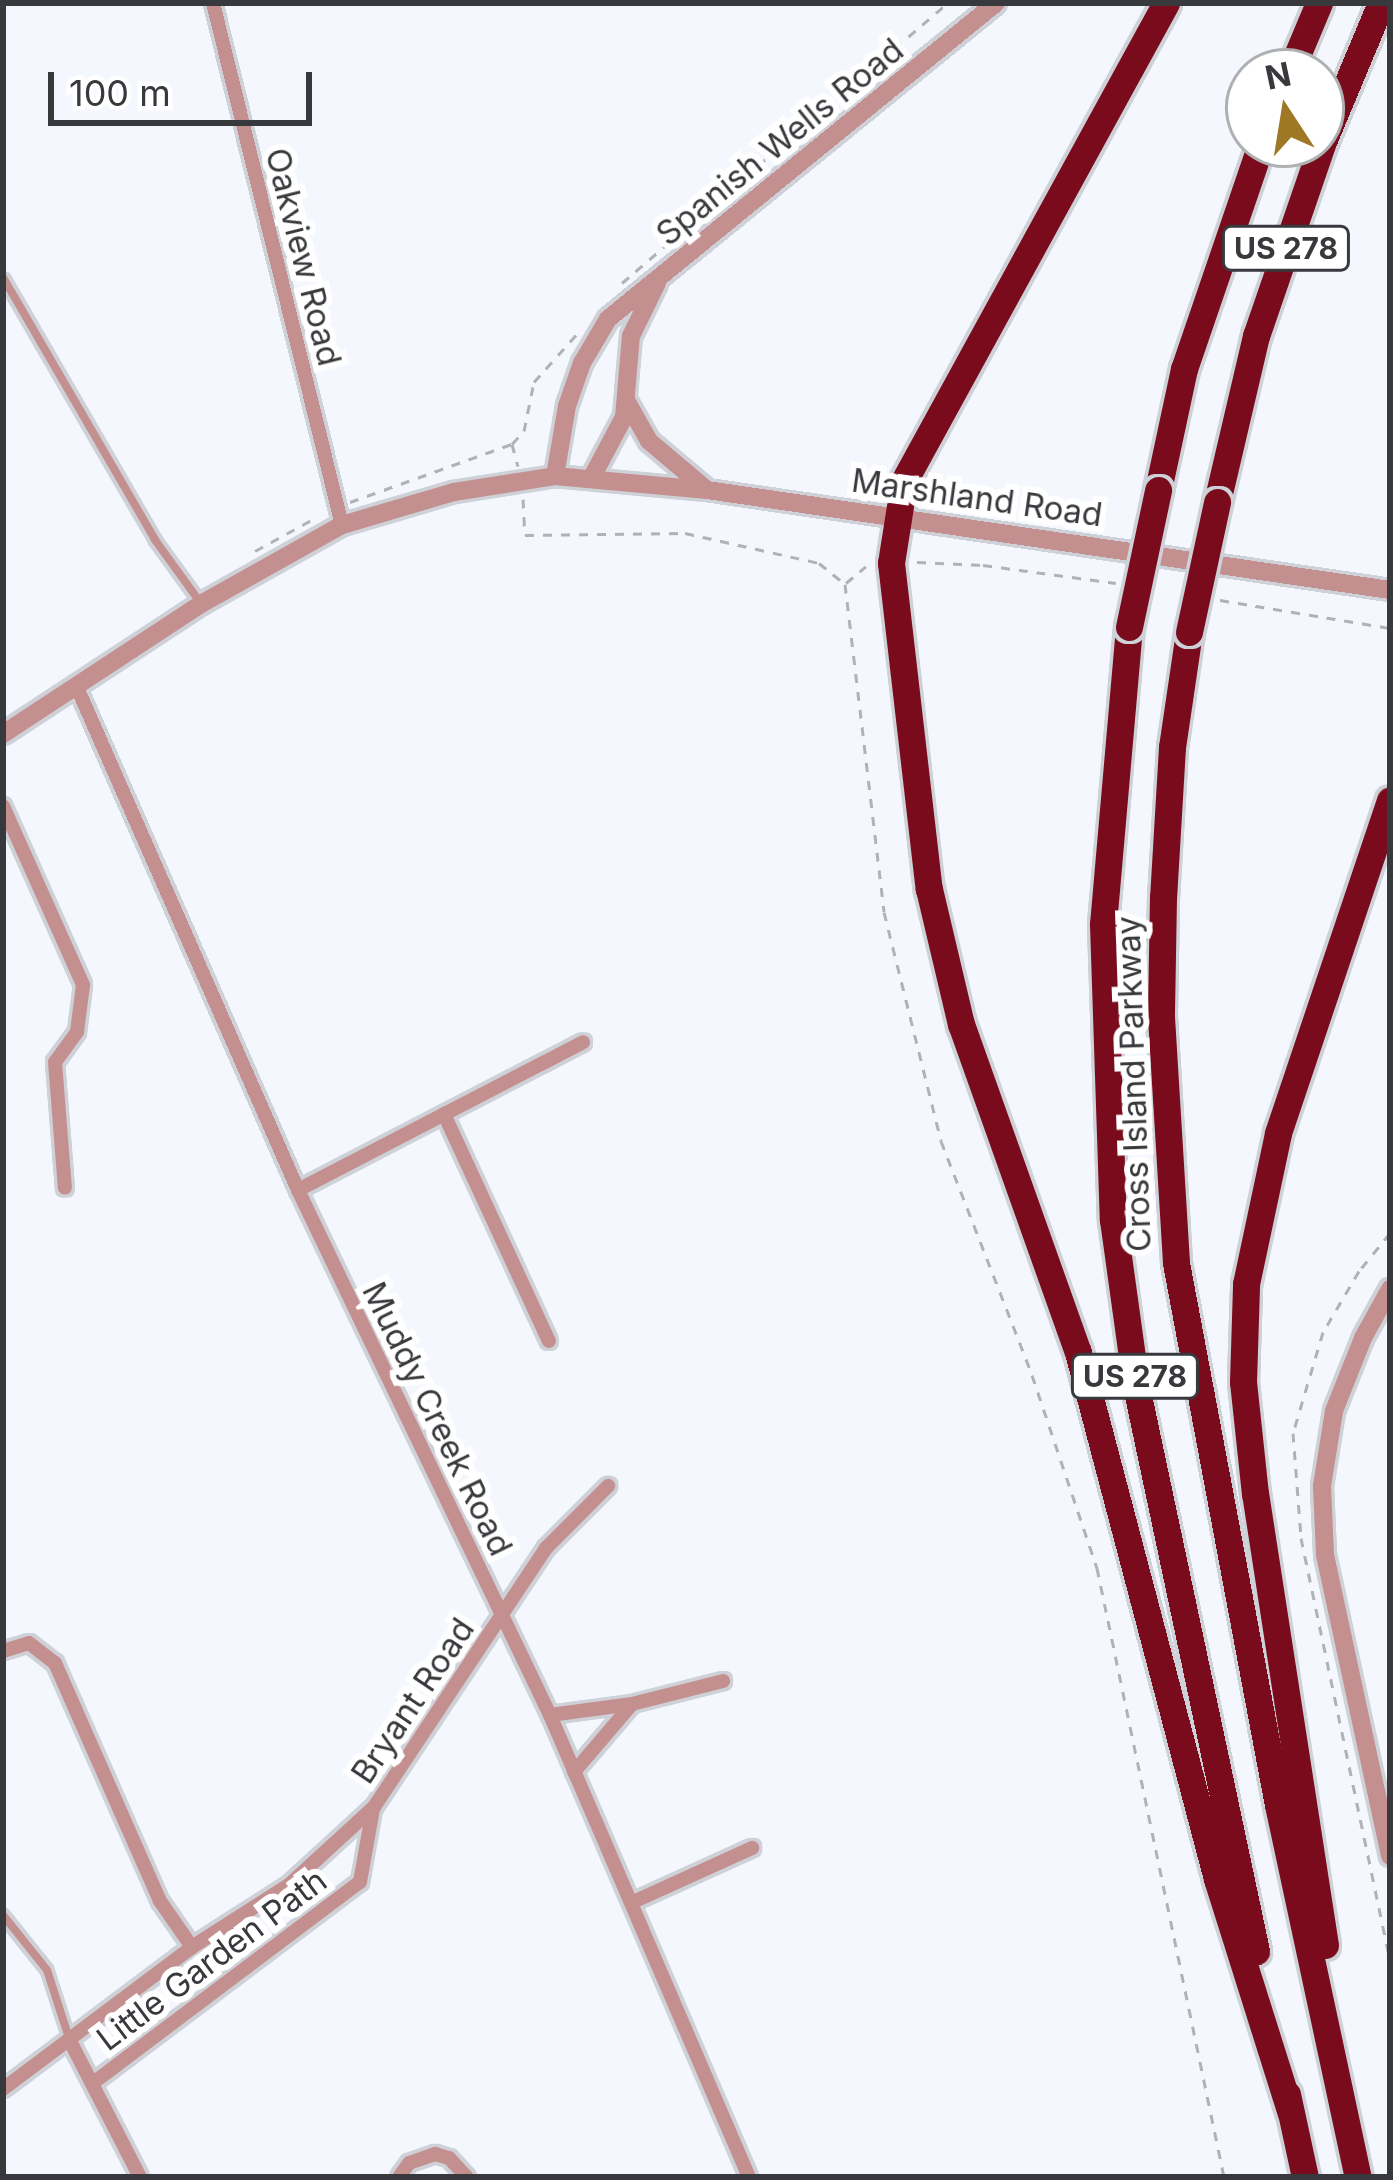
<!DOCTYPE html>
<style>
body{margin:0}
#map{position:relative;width:1393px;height:2180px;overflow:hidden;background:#f4f7fe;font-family:Inter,sans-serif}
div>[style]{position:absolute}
.path>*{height:3px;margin-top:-1.5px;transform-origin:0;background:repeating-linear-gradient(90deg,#b0b2b8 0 9px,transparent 0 18px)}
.roads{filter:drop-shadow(3px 0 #ced1d7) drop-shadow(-3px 0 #ced1d7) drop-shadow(0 3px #ced1d7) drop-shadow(0 -3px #ced1d7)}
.service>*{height:8px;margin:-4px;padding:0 4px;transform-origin:4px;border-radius:4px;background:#c4908f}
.minor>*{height:14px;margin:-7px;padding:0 7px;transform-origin:7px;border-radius:7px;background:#c4908f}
.tertiary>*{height:18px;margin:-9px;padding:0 9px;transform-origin:9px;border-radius:9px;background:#c4908f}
.motorway>*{height:27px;margin:-13.5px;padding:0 13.5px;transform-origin:13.5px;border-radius:13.5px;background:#790b1d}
.bridges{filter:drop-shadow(3px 0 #ced1d7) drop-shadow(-3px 0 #ced1d7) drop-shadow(0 3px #ced1d7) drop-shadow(0 -3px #ced1d7)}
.motorway-bridge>*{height:27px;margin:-13.5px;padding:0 13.5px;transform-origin:13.5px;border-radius:13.5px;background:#790b1d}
span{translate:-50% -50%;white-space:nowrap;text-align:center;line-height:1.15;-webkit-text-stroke:12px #fff;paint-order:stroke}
.shield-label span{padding:3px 9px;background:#fff;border:3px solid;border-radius:9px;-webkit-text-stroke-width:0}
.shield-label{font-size:30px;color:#37393c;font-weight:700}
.street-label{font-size:33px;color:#37393c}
.frame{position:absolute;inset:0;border:6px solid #37393c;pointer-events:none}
.north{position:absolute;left:1225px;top:48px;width:120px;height:120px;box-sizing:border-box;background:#fff;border:3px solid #afb0b1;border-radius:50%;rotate:348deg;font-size:33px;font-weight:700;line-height:48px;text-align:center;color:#37393c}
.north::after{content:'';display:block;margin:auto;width:42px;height:54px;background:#9f7825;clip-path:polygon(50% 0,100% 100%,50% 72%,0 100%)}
.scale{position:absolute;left:48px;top:72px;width:264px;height:54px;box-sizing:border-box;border:6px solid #37393c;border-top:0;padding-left:15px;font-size:36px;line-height:42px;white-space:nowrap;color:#37393c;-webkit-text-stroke:9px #fff;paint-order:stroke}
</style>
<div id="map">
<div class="path">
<i style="left:622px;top:283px;width:430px;rotate:-40.7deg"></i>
<i style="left:512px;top:444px;width:23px;rotate:75deg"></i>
<i style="left:523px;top:499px;width:36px;rotate:87deg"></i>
<i style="left:525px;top:535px;width:160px;rotate:-0.7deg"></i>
<i style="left:685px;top:533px;width:137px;rotate:12.6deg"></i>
<i style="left:819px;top:563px;width:33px;rotate:39deg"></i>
<i style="left:845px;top:584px;width:330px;rotate:83.2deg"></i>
<i style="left:884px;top:912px;width:236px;rotate:76deg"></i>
<i style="left:941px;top:1141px;width:251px;rotate:68.7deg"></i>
<i style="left:1032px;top:1375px;width:204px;rotate:71.4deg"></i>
<i style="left:1097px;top:1568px;width:622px;rotate:78.22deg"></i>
<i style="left:350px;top:502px;width:172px;rotate:-19.7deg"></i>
<i style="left:512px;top:444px;width:18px;rotate:-47deg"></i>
<i style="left:524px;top:431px;width:50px;rotate:-78.5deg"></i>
<i style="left:534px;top:382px;width:63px;rotate:-48.2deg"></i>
<i style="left:255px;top:551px;width:68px;rotate:-28.8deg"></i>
<i style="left:917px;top:562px;width:66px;rotate:2.6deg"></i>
<i style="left:983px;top:565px;width:134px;rotate:7.7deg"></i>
<i style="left:846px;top:583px;width:26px;rotate:-40deg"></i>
<i style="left:1220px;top:600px;width:172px;rotate:9.4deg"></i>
<i style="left:1390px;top:1233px;width:49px;rotate:129.2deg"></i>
<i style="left:1359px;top:1271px;width:71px;rotate:120.5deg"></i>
<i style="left:1323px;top:1332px;width:105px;rotate:106.5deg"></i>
<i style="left:1293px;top:1433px;width:105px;rotate:85.6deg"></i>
<i style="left:1301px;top:1538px;width:431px;rotate:78.1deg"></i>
</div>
<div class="roads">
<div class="service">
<i style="left:4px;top:279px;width:302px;rotate:59.9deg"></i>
<i style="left:155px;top:540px;width:77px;rotate:54deg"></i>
<i style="left:3px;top:1915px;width:70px;rotate:51.3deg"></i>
<i style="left:47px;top:1970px;width:71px;rotate:72.1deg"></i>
</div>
<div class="minor">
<i style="left:213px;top:3px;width:538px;rotate:76.12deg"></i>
<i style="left:76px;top:685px;width:552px;rotate:66.27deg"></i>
<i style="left:298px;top:1190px;width:582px;rotate:64.36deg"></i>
<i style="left:550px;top:1715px;width:503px;rotate:66.7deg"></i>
<i style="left:3px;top:806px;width:196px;rotate:65.9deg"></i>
<i style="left:83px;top:985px;width:47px;rotate:97.3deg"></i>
<i style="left:77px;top:1032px;width:37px;rotate:126deg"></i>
<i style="left:55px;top:1062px;width:126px;rotate:85.5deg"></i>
<i style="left:444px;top:1114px;width:250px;rotate:65.2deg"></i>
<i style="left:298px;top:1190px;width:321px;rotate:-27.4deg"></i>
<i style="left:3px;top:1651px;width:27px;rotate:-17deg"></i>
<i style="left:29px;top:1643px;width:33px;rotate:38deg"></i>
<i style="left:55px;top:1663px;width:260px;rotate:66.2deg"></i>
<i style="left:160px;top:1901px;width:56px;rotate:55.2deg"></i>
<i style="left:550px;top:1715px;width:83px;rotate:-7.6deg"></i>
<i style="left:574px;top:1772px;width:89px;rotate:-49.5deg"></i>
<i style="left:632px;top:1704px;width:94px;rotate:-14.2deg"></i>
<i style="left:633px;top:1902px;width:131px;rotate:-24.4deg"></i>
<i style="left:70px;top:2041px;width:153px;rotate:62.8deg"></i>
<i style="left:93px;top:2083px;width:334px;rotate:-37deg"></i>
<i style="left:360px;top:1882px;width:74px;rotate:-79.9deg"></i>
<i style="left:3px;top:2089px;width:236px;rotate:-36.9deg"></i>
<i style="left:192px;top:1947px;width:117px;rotate:-32.7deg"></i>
<i style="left:290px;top:1884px;width:114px;rotate:-42.5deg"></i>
<i style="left:374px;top:1807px;width:311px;rotate:-56.4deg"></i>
<i style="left:546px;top:1548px;width:88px;rotate:-45deg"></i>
<i style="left:399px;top:2177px;width:17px;rotate:-54deg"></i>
<i style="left:409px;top:2163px;width:28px;rotate:-19deg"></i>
<i style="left:435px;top:2154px;width:15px;rotate:16deg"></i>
<i style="left:449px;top:2158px;width:26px;rotate:47deg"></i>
</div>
<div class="tertiary">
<i style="left:627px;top:402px;width:45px;rotate:60.6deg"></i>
<i style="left:649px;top:441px;width:76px;rotate:40.2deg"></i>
<i style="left:555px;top:476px;width:71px;rotate:-80.3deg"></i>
<i style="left:567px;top:406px;width:46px;rotate:-70.8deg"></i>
<i style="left:582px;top:363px;width:51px;rotate:-59.4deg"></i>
<i style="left:608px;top:319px;width:500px;rotate:-39.16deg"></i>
<i style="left:591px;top:479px;width:70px;rotate:-62deg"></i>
<i style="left:624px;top:417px;width:81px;rotate:-85.1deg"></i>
<i style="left:631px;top:336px;width:59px;rotate:-63.9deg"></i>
<i style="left:3px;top:734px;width:237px;rotate:-33.3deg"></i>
<i style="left:201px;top:604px;width:162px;rotate:-29.3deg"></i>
<i style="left:342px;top:525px;width:117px;rotate:-16.4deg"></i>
<i style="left:454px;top:492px;width:102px;rotate:-9deg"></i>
<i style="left:555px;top:476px;width:153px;rotate:5.3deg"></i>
<i style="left:707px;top:490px;width:690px;rotate:8.33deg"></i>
<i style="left:1390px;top:1289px;width:56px;rotate:118.9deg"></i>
<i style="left:1363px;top:1338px;width:79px;rotate:111.7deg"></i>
<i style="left:1334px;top:1411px;width:76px;rotate:99.1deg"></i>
<i style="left:1322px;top:1486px;width:69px;rotate:87.5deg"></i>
<i style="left:1325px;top:1555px;width:308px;rotate:77.8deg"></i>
</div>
<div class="motorway">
<i style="left:1166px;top:3px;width:545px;rotate:118.73deg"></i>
<i style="left:904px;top:481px;width:83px;rotate:99deg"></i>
<i style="left:891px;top:563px;width:328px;rotate:83.4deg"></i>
<i style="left:929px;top:889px;width:139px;rotate:76.7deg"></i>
<i style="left:961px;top:1024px;width:348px;rotate:70.4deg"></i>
<i style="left:1078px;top:1352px;width:545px;rotate:75.22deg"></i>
<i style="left:1217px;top:1879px;width:243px;rotate:72.5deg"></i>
<i style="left:1290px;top:72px;width:75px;rotate:-67.2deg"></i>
<i style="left:1158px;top:490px;width:124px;rotate:-77.9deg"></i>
<i style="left:1184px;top:369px;width:238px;rotate:-71.1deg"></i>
<i style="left:1217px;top:502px;width:171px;rotate:-76.8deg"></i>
<i style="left:1256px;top:336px;width:203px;rotate:-71deg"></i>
<i style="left:1322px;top:144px;width:153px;rotate:-67.3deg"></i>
<i style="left:1129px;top:627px;width:298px;rotate:95deg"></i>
<i style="left:1103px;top:924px;width:296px;rotate:88.1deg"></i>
<i style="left:1113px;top:1220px;width:168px;rotate:82.1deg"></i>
<i style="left:1136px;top:1386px;width:578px;rotate:78.01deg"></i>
<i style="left:1189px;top:632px;width:116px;rotate:98.4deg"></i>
<i style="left:1172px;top:747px;width:150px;rotate:93.4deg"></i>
<i style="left:1163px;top:897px;width:120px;rotate:91deg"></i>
<i style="left:1161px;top:1017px;width:246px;rotate:86.5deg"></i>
<i style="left:1176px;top:1263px;width:552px;rotate:79.34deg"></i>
<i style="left:1278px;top:1805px;width:381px;rotate:77.9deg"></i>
<i style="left:1325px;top:1945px;width:456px;rotate:-98.8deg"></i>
<i style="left:1255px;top:1494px;width:113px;rotate:-96.1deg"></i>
<i style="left:1243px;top:1382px;width:98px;rotate:-88.2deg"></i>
<i style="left:1246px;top:1284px;width:154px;rotate:-78deg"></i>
<i style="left:1278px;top:1133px;width:351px;rotate:-71.4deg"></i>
<i style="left:1287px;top:2094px;width:85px;rotate:77.8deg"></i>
</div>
</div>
<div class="bridges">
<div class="motorway-bridge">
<i style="left:1129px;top:627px;width:140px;rotate:-78deg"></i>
<i style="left:1189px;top:632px;width:133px;rotate:-77.8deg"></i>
</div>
</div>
<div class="shield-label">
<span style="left:1286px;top:248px">US 278</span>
<span style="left:1135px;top:1376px">US 278</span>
</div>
<div class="street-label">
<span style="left:780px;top:142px;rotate:-39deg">Spanish Wells Road</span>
<span style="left:303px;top:257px;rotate:76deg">Oakview Road</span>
<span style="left:977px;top:498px;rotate:8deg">Marshland Road</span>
<span style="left:1134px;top:1084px;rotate:-92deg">Cross Island Parkway</span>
<span style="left:437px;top:1419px;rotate:64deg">Muddy Creek Road</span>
<span style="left:413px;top:1701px;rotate:-56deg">Bryant Road</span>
<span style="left:212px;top:1960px;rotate:-37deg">Little Garden Path</span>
</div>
<div class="frame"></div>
<div class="north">N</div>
<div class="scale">100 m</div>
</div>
